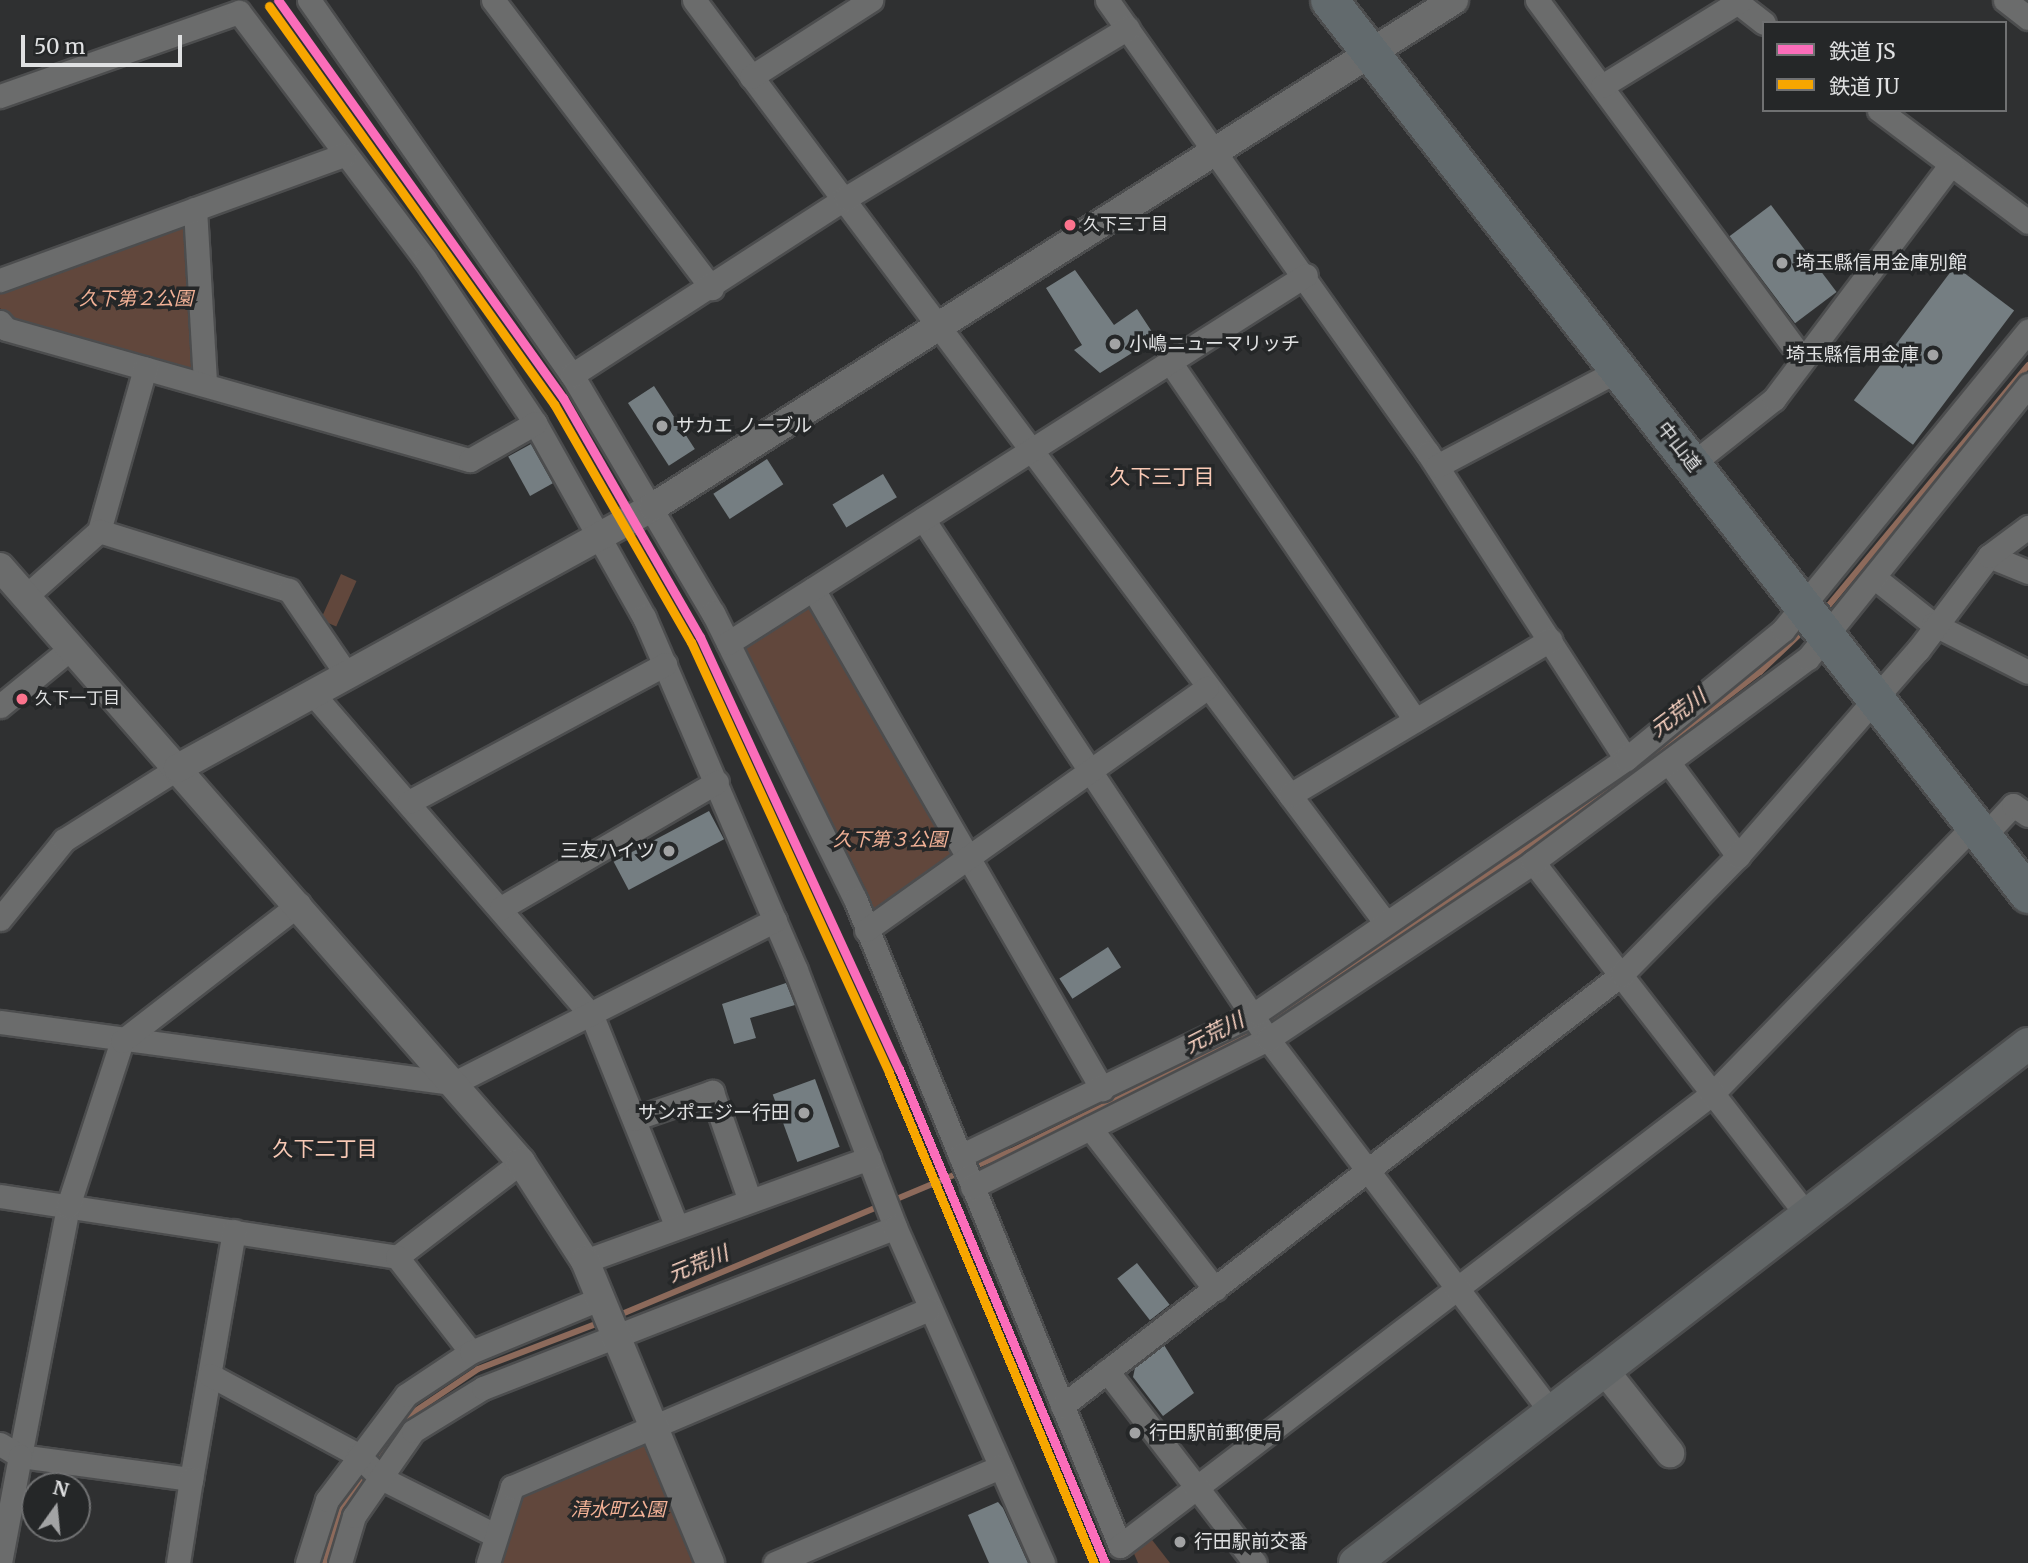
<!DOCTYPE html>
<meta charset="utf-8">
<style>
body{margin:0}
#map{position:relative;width:2028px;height:1563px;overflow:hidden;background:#2f3031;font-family:Merriweather,"Noto Sans JP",serif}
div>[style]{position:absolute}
.green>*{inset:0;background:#61473c;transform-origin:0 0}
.stream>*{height:6px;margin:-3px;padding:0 3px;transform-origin:3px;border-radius:3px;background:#8d6a5b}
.building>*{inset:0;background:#757e82;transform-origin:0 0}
.roads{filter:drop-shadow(2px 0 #4c4d4e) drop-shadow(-2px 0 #4c4d4e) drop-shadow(0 2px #4c4d4e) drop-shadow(0 -2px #4c4d4e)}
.minor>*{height:23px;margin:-11.5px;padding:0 11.5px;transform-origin:11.5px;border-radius:11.5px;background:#6b6c6c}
.tertiary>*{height:28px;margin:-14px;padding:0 14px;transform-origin:14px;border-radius:14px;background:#6b6c6c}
.secondary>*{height:32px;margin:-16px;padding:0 16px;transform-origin:16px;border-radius:16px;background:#626667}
.trunk>*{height:37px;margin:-18.5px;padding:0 18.5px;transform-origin:18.5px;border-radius:18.5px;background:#626a6d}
.rail-1>*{height:9px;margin:-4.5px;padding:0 4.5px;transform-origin:4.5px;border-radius:4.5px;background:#fb6dba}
.rail-2>*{height:9px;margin:-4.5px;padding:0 4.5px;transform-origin:4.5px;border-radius:4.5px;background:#f7a600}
.dots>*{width:19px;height:19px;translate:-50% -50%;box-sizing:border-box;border:4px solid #252728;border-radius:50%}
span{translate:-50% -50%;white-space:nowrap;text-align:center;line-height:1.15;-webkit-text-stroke:7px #252728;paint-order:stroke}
.bus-label{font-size:17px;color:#e0e1e2}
.left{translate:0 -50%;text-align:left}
.poi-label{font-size:19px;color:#e0e1e2}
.right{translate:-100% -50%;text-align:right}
.park-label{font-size:19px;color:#f2b196;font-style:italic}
.street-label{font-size:19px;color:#e0e1e2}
.neighbourhood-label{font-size:21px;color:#f8c9b5}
.water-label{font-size:21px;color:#fdd5c4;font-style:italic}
.legend{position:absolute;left:1762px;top:21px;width:245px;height:91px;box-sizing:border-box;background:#252728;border:2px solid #707172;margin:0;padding:9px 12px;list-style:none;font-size:21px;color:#e0e1e2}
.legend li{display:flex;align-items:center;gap:14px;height:35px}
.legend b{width:35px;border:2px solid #707172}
.north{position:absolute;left:21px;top:1472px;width:70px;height:70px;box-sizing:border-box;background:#252728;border:2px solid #707172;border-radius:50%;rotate:15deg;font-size:19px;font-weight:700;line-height:28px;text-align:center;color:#e0e1e2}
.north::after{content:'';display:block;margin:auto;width:24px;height:32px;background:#a2a3a4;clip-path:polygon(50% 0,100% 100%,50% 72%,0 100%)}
.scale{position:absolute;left:21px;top:35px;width:161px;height:32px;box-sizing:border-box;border:4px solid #e0e1e2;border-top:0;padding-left:9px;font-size:21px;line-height:24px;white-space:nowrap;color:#e0e1e2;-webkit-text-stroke:5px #252728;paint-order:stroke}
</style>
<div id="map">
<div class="green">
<i style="clip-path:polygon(187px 223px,195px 373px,11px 322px,0 308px,0 289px)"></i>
<i style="left:341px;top:574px;width:17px;height:50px;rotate:24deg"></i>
<i style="clip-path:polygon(811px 602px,957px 855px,879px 911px,869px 909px,744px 655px,748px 641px)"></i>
<i style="clip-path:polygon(647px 1439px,698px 1563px,499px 1563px,520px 1493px)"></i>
<i style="clip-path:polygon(1149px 1536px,1170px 1563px,1138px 1563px,1132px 1549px)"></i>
</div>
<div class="stream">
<i style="left:1824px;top:611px;width:320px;rotate:-50.3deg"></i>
<i style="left:1265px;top:1025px;width:356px;rotate:-34.2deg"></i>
<i style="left:1559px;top:825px;width:253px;rotate:-37.3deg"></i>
<i style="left:1760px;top:672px;width:64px;rotate:-43.7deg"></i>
<i style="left:617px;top:1316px;width:426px;rotate:-22.7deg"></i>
<i style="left:1010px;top:1152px;width:274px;rotate:-26.2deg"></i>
<i style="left:325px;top:1563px;width:58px;rotate:-74.1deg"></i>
<i style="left:341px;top:1507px;width:113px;rotate:-53.6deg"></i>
<i style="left:408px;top:1416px;width:84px;rotate:-33.9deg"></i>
<i style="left:478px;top:1369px;width:135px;rotate:-20.9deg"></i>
</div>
<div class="building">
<i style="left:1771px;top:205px;width:109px;height:52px;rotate:53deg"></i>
<i style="left:1955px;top:266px;width:74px;height:168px;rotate:37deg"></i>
<i style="clip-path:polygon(1075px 270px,1114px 325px,1137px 309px,1156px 338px,1100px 373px,1074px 350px,1082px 345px,1046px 288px)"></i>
<i style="left:654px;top:386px;width:75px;height:31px;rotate:57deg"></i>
<i style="left:531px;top:444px;width:45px;height:26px;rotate:61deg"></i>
<i style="left:767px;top:459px;width:30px;height:64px;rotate:57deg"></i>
<i style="left:883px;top:474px;width:27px;height:59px;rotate:59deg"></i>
<i style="left:709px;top:811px;width:32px;height:108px;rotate:62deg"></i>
<i style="left:1108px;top:947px;width:24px;height:58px;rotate:57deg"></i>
<i style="clip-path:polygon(786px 983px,795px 1005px,750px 1018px,756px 1038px,734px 1044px,722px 1004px)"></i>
<i style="left:815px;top:1079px;width:72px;height:45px;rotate:70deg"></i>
<i style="left:1137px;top:1263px;width:53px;height:25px;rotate:52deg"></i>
<i style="clip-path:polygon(1164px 1345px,1194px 1393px,1163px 1416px,1133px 1377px,1135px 1368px)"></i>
<i style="clip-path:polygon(998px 1502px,1003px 1508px,1028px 1563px,989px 1563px,968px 1515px)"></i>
</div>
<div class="roads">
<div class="minor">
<i style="left:309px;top:0;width:458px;rotate:55deg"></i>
<i style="left:572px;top:375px;width:277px;rotate:59.4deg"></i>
<i style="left:713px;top:613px;width:319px;rotate:63.6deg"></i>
<i style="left:855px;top:899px;width:699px;rotate:67.73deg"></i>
<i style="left:1120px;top:1546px;width:746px;rotate:-37.38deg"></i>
<i style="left:1713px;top:1093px;width:373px;rotate:-45.7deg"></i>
<i style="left:493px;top:0;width:362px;rotate:52.8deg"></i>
<i style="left:694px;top:0;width:1152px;rotate:53.15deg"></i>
<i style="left:1107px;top:0;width:555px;rotate:54.68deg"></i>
<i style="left:1428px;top:453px;width:364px;rotate:57.1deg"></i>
<i style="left:1537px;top:0;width:447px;rotate:53.5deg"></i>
<i style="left:2005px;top:0;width:29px;rotate:38deg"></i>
<i style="left:1737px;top:2px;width:34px;rotate:38deg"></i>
<i style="left:751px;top:77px;width:143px;rotate:-32.7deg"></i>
<i style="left:1602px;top:86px;width:163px;rotate:-31.7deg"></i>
<i style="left:0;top:96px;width:253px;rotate:-19.4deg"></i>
<i style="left:239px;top:12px;width:309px;rotate:53deg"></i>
<i style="left:425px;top:259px;width:197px;rotate:56.1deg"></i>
<i style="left:535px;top:423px;width:223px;rotate:60.7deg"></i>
<i style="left:644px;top:617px;width:384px;rotate:66.7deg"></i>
<i style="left:796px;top:970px;width:275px;rotate:68.9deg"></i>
<i style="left:1879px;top:110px;width:186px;rotate:36.9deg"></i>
<i style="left:195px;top:209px;width:175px;rotate:86.7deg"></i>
<i style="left:0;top:280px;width:366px;rotate:-20deg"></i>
<i style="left:0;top:322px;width:9px;rotate:49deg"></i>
<i style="left:6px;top:329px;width:482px;rotate:15.8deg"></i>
<i style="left:470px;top:460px;width:75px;rotate:-29.6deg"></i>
<i style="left:1170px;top:362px;width:434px;rotate:55.6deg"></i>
<i style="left:572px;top:375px;width:326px;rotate:-32.9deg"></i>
<i style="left:846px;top:198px;width:329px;rotate:-31.1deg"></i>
<i style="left:1692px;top:464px;width:105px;rotate:-38.4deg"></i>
<i style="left:1774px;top:399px;width:294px;rotate:-53deg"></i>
<i style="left:1437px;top:466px;width:205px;rotate:-27.9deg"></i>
<i style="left:923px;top:519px;width:624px;rotate:56.44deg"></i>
<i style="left:1268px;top:1039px;width:466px;rotate:52.8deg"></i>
<i style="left:99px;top:531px;width:169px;rotate:-74.2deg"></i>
<i style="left:1989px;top:556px;width:42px;rotate:22.3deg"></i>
<i style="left:1875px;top:578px;width:74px;rotate:38.4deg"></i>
<i style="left:1933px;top:624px;width:106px;rotate:26.8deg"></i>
<i style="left:813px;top:589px;width:578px;rotate:59.97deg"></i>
<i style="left:26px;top:596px;width:98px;rotate:-41.7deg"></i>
<i style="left:99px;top:531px;width:199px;rotate:17.3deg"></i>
<i style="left:289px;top:590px;width:103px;rotate:55.7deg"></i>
<i style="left:728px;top:643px;width:685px;rotate:-32.48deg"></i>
<i style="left:313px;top:694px;width:426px;rotate:49.1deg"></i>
<i style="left:592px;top:1016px;width:227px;rotate:68.1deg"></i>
<i style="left:0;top:706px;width:92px;rotate:-39.2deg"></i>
<i style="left:1669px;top:763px;width:116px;rotate:53.4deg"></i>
<i style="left:1290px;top:795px;width:303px;rotate:-30.8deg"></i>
<i style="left:409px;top:802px;width:291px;rotate:-28.3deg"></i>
<i style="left:1983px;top:837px;width:44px;rotate:-46.8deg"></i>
<i style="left:2013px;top:805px;width:18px;rotate:34deg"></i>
<i style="left:1533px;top:862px;width:444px;rotate:52.2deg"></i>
<i style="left:501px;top:908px;width:250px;rotate:-30.3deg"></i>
<i style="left:0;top:919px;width:102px;rotate:-51deg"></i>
<i style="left:64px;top:840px;width:135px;rotate:-32.3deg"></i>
<i style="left:866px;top:930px;width:418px;rotate:-35.4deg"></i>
<i style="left:0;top:1022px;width:458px;rotate:7.7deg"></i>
<i style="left:454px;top:1083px;width:360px;rotate:-26.9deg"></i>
<i style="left:634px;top:1119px;width:83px;rotate:-19.1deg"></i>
<i style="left:712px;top:1092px;width:115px;rotate:70.8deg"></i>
<i style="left:1090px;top:1128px;width:204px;rotate:52.2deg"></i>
<i style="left:960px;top:1156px;width:329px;rotate:-25.8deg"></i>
<i style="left:1256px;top:1013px;width:449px;rotate:-34.5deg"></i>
<i style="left:1626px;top:759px;width:203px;rotate:-39.4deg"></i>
<i style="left:1783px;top:630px;width:387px;rotate:-50.7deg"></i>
<i style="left:972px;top:1187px;width:331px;rotate:-26.6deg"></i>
<i style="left:1268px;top:1039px;width:319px;rotate:-33.7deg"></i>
<i style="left:1533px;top:862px;width:342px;rotate:-36.6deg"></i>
<i style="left:1808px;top:658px;width:351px;rotate:-51.1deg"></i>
<i style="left:0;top:1196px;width:402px;rotate:8.7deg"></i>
<i style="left:397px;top:1257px;width:156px;rotate:-37.5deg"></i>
<i style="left:234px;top:1231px;width:252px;rotate:99.8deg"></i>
<i style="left:191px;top:1479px;width:173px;rotate:-172.3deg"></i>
<i style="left:20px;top:1456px;width:255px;rotate:-79.1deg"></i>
<i style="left:68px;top:1206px;width:174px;rotate:-71.9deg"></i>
<i style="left:122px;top:1041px;width:224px;rotate:-37.7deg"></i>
<i style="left:397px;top:1257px;width:120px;rotate:52.1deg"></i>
<i style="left:585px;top:1261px;width:302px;rotate:-19.9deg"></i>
<i style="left:1107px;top:1371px;width:242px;rotate:52.4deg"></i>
<i style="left:210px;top:1375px;width:168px;rotate:28.4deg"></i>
<i style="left:358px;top:1455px;width:33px;rotate:45deg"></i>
<i style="left:381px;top:1478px;width:127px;rotate:26.6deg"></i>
<i style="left:1062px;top:1406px;width:707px;rotate:-37.65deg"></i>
<i style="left:1622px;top:974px;width:165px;rotate:-45.5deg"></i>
<i style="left:1738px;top:856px;width:274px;rotate:-48.9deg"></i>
<i style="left:1918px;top:650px;width:118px;rotate:-52.9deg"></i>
<i style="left:1989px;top:556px;width:49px;rotate:-36.6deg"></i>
<i style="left:0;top:1444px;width:23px;rotate:31deg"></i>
<i style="left:20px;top:1456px;width:109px;rotate:100.6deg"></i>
<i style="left:178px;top:1563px;width:85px;rotate:-81.2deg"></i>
<i style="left:307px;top:1563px;width:66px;rotate:-72.4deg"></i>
<i style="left:327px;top:1500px;width:131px;rotate:-53deg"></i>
<i style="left:406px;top:1395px;width:78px;rotate:-33.5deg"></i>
<i style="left:471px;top:1352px;width:139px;rotate:-22.5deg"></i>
<i style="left:340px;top:1563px;width:49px;rotate:-73.4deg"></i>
<i style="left:354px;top:1516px;width:103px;rotate:-55.2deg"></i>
<i style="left:413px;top:1431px;width:82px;rotate:-31.6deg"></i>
<i style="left:483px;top:1388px;width:442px;rotate:-21.3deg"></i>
<i style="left:895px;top:1227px;width:367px;rotate:66.2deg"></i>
<i style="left:488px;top:1563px;width:80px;rotate:-72.5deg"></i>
<i style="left:512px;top:1487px;width:453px;rotate:-23.1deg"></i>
<i style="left:775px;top:1563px;width:245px;rotate:-23.1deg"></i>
</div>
<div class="tertiary">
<i style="left:0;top:567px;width:791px;rotate:48.79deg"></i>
<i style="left:521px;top:1162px;width:118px;rotate:57.1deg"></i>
<i style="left:585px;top:1261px;width:327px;rotate:67.5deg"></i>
<i style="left:178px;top:768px;width:542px;rotate:-28.79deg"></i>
<i style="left:653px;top:507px;width:948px;rotate:-32.33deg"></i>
<i style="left:1605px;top:1371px;width:105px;rotate:51.6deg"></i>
</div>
<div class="secondary">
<i style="left:1355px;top:1563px;width:850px;rotate:-37.64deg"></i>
</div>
<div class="trunk">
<i style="left:1329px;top:0;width:1135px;rotate:51.98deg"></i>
</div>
</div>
<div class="rail-1">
<i style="left:278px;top:0;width:490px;rotate:54.4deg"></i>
<i style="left:563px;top:398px;width:275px;rotate:60.2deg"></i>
<i style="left:700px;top:637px;width:476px;rotate:65.3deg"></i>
<i style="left:899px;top:1069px;width:535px;rotate:67.36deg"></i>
</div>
<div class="rail-2">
<i style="left:269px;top:6px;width:490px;rotate:54.4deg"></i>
<i style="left:554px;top:404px;width:275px;rotate:60.1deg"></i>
<i style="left:691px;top:642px;width:474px;rotate:65.3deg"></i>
<i style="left:889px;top:1073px;width:531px;rotate:67.3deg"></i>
</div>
<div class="dots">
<i style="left:1070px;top:225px;background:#fc738d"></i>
<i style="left:1782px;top:263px;background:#a2a3a4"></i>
<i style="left:1115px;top:344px;background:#a2a3a4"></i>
<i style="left:1933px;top:355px;background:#a2a3a4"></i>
<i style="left:662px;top:426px;background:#a2a3a4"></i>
<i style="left:22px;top:699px;background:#fc738d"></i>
<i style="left:669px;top:851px;background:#a2a3a4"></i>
<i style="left:804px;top:1113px;background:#a2a3a4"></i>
<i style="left:1135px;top:1433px;background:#a2a3a4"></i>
<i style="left:1180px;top:1542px;background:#a2a3a4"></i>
</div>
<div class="bus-label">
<span class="left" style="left:1083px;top:225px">久下三丁目</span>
<span class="left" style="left:35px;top:699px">久下一丁目</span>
</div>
<div class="poi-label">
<span class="left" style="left:1796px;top:263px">埼玉縣信用金庫別館</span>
<span class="left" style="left:1129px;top:344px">小嶋ニューマリッチ</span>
<span class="right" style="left:1919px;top:355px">埼玉縣信用金庫</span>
<span class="left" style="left:676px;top:426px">サカエ ノーブル</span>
<span class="right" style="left:655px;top:851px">三友ハイツ</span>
<span class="right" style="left:790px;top:1113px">サンポエジー行田</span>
<span class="left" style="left:1149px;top:1433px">行田駅前郵便局</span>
<span class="left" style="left:1194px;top:1542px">行田駅前交番</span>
</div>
<div class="park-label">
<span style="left:136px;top:299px">久下第２公園</span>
<span style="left:890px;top:840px">久下第３公園</span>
<span style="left:618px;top:1510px">清水町公園</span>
</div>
<div class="street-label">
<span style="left:1679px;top:447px;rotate:52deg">中山道</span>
</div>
<div class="neighbourhood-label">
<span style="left:1162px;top:477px">久下三丁目</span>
<span style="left:325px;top:1149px">久下二丁目</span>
</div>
<div class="water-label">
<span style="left:1678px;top:713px;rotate:-37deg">元荒川</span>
<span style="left:1214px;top:1033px;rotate:-27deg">元荒川</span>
<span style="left:698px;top:1264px;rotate:-22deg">元荒川</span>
</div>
<ul class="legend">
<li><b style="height:9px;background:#fb6dba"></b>鉄道 JS</li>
<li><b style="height:9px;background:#f7a600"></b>鉄道 JU</li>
</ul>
<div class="north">N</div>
<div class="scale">50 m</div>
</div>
